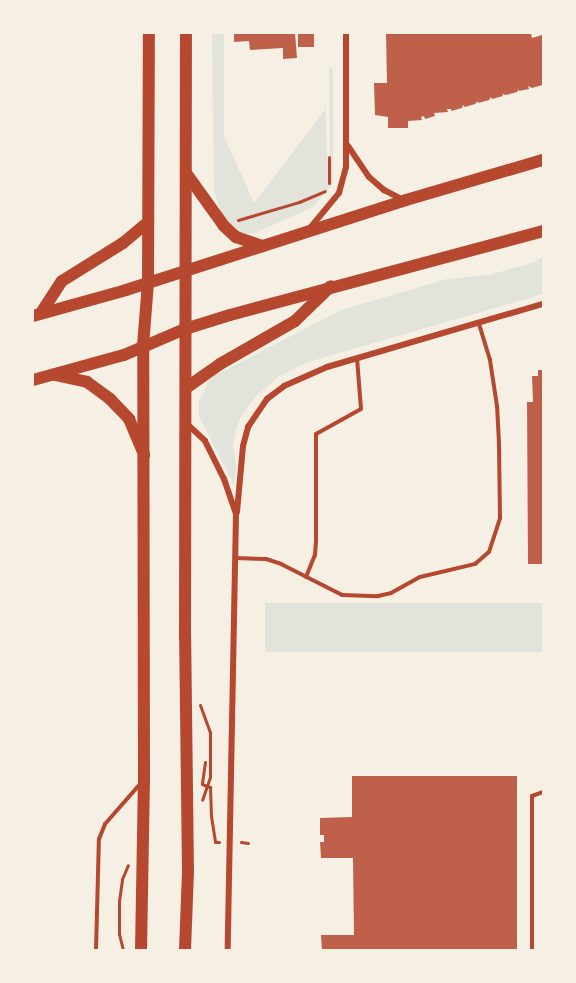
<!DOCTYPE html>
<style>
body{margin:0}
#map{position:relative;width:576px;height:983px;overflow:hidden;background:#f6efe4;font-family:"Alegreya Sans",sans-serif}
div>[style]{position:absolute}
.green>*{inset:0;background:#e2e4dc;transform-origin:0 0}
.building>*{inset:0;background:#bf614a;transform-origin:0 0}
.path>*{height:3px;margin:-1.5px;padding:0 1.5px;transform-origin:1.5px;border-radius:1.5px;background:#b5482f}
.service>*{height:4px;margin:-2px;padding:0 2px;transform-origin:2px;border-radius:2px;background:#b5482f}
.minor>*{height:6px;margin:-3px;padding:0 3px;transform-origin:3px;border-radius:3px;background:#b5482f}
.primary>*{height:12px;margin:-6px;padding:0 6px;transform-origin:6px;border-radius:6px;background:#b5482f}
.trunk>*{height:12px;margin:-6px;padding:0 6px;transform-origin:6px;border-radius:6px;background:#b5482f}
span{translate:-50% -50%;white-space:nowrap;text-align:center;line-height:1.15;-webkit-text-stroke:6px #f6efe4;paint-order:stroke}
.frame{position:absolute;inset:0;border:34px solid #f6efe4;pointer-events:none}
</style>
<div id="map">
<div class="green">
<i style="clip-path:polygon(212px 33px,224px 33px,224px 136px,254px 203px,325px 110px,324px 63px,327px 158px,330px 158px,329px 66px,333px 70px,333px 184px,313px 207px,253px 234px,236px 232px,221px 213px,214px 191px)"></i>
<i style="clip-path:polygon(543px 257px,543px 294px,305px 363px,278px 377px,254px 398px,239px 420px,233px 443px,236px 466px,234px 485px,199px 416px,199px 401px,208px 382px,214px 376px,341px 310px,447px 279px,489px 275px,532px 263px)"></i>
<i style="left:543px;top:603px;width:49px;height:278px;rotate:90deg"></i>
</div>
<div class="building">
<i style="clip-path:polygon(234px 33px,295px 33px,297px 58px,283px 59px,283px 48px,250px 50px,249px 41px,234px 42px)"></i>
<i style="left:298px;top:33px;width:16px;height:14px"></i>
<i style="clip-path:polygon(386px 33px,531px 33px,532px 38px,542px 35px,543px 82px,542px 85px,532px 88px,528px 86px,529px 89px,519px 91px,519px 89px,517px 92px,506px 95px,502px 94px,503px 96px,492px 99px,491px 97px,489px 100px,478px 103px,478px 101px,475px 104px,465px 107px,463px 105px,462px 108px,451px 111px,451px 109px,447px 109px,448px 112px,434px 113px,435px 116px,425px 119px,424px 116px,421px 117px,422px 120px,408px 121px,408px 128px,388px 128px,388px 117px,375px 115px,374px 83px,387px 83px)"></i>
<i style="clip-path:polygon(538px 370px,543px 370px,543px 564px,528px 564px,527px 402px,533px 402px,532px 376px,538px 376px)"></i>
<i style="clip-path:polygon(352px 776px,517px 776px,517px 950px,322px 950px,321px 935px,354px 935px,353px 858px,321px 858px,320px 842px,324px 842px,324px 835px,320px 835px,320px 818px,352px 817px)"></i>
</div>
<div class="path">
<i style="left:329px;top:157px;width:26px;rotate:90deg"></i>
<i style="left:238px;top:220px;width:64px;rotate:-16.4deg"></i>
<i style="left:299px;top:202px;width:28px;rotate:-23deg"></i>
<i style="left:200px;top:705px;width:29px;rotate:70deg"></i>
<i style="left:210px;top:732px;width:45px;rotate:90deg"></i>
<i style="left:210px;top:777px;width:24px;rotate:109deg"></i>
<i style="left:205px;top:762px;width:22px;rotate:98deg"></i>
<i style="left:202px;top:784px;width:9px;rotate:21deg"></i>
<i style="left:210px;top:787px;width:29px;rotate:88deg"></i>
<i style="left:211px;top:816px;width:26px;rotate:81deg"></i>
<i style="left:215px;top:842px;width:4px"></i>
<i style="left:241px;top:842px;width:7px;rotate:8deg"></i>
<i style="left:123px;top:950px;width:16px;rotate:-104deg"></i>
<i style="left:119px;top:934px;width:33px;rotate:-90deg"></i>
<i style="left:119px;top:901px;width:22px;rotate:-82deg"></i>
<i style="left:122px;top:879px;width:15px;rotate:-67deg"></i>
</div>
<div class="service">
<i style="left:235px;top:558px;width:31px;rotate:2deg"></i>
<i style="left:266px;top:559px;width:16px;rotate:18deg"></i>
<i style="left:281px;top:564px;width:68px;rotate:26.9deg"></i>
<i style="left:342px;top:595px;width:36px;rotate:2deg"></i>
<i style="left:378px;top:596px;width:13px;rotate:-13deg"></i>
<i style="left:391px;top:593px;width:33px;rotate:-29deg"></i>
<i style="left:420px;top:577px;width:57px;rotate:-13.3deg"></i>
<i style="left:475px;top:564px;width:18px;rotate:-41deg"></i>
<i style="left:489px;top:552px;width:36px;rotate:-72deg"></i>
<i style="left:500px;top:518px;width:75px;rotate:-90.8deg"></i>
<i style="left:499px;top:443px;width:37px;rotate:-93deg"></i>
<i style="left:497px;top:406px;width:47px;rotate:-98.7deg"></i>
<i style="left:490px;top:360px;width:39px;rotate:-107deg"></i>
<i style="left:306px;top:577px;width:24px;rotate:-68deg"></i>
<i style="left:315px;top:555px;width:13px;rotate:-86deg"></i>
<i style="left:316px;top:542px;width:108px;rotate:-90deg"></i>
<i style="left:316px;top:434px;width:51px;rotate:-29.1deg"></i>
<i style="left:361px;top:409px;width:51px;rotate:-94.5deg"></i>
<i style="left:96px;top:950px;width:111px;rotate:-88.5deg"></i>
<i style="left:99px;top:839px;width:16px;rotate:-68deg"></i>
<i style="left:105px;top:824px;width:55px;rotate:-48.7deg"></i>
<i style="left:532px;top:950px;width:154px;rotate:-90deg"></i>
<i style="left:532px;top:796px;width:12px;rotate:-20deg"></i>
</div>
<div class="minor">
<i style="left:348px;top:146px;width:37px;rotate:56deg"></i>
<i style="left:369px;top:177px;width:20px;rotate:41deg"></i>
<i style="left:384px;top:190px;width:20px;rotate:27deg"></i>
<i style="left:310px;top:228px;width:45px;rotate:-50.4deg"></i>
<i style="left:339px;top:193px;width:27px;rotate:-75deg"></i>
<i style="left:346px;top:167px;width:134px;rotate:-90deg"></i>
<i style="left:186px;top:423px;width:26px;rotate:43deg"></i>
<i style="left:205px;top:441px;width:42px;rotate:63.4deg"></i>
<i style="left:224px;top:479px;width:37px;rotate:71deg"></i>
<i style="left:236px;top:514px;width:436px;rotate:91.1deg"></i>
<i style="left:237px;top:512px;width:66px;rotate:-84.8deg"></i>
<i style="left:243px;top:446px;width:20px;rotate:-75deg"></i>
<i style="left:248px;top:427px;width:34px;rotate:-56deg"></i>
<i style="left:267px;top:399px;width:21px;rotate:-37deg"></i>
<i style="left:284px;top:386px;width:47px;rotate:-23.8deg"></i>
<i style="left:327px;top:367px;width:225px;rotate:-16.3deg"></i>
</div>
<div class="primary">
<i style="left:141px;top:950px;width:171px;rotate:-89deg"></i>
<i style="left:144px;top:779px;width:433px;rotate:-90.1deg"></i>
<i style="left:143px;top:346px;width:63px;rotate:-85.5deg"></i>
<i style="left:148px;top:283px;width:250px;rotate:-89.8deg"></i>
<i style="left:185px;top:950px;width:78px;rotate:-87.8deg"></i>
<i style="left:188px;top:872px;width:234px;rotate:-90.7deg"></i>
<i style="left:185px;top:638px;width:605px;rotate:-89.91deg"></i>
</div>
<div class="trunk">
<i style="left:186px;top:173px;width:65px;rotate:54.4deg"></i>
<i style="left:224px;top:226px;width:16px;rotate:43deg"></i>
<i style="left:236px;top:237px;width:28px;rotate:19deg"></i>
<i style="left:41px;top:313px;width:38px;rotate:-57deg"></i>
<i style="left:62px;top:281px;width:72px;rotate:-31.9deg"></i>
<i style="left:123px;top:243px;width:33px;rotate:-40deg"></i>
<i style="left:33px;top:316px;width:97px;rotate:-15.6deg"></i>
<i style="left:126px;top:290px;width:294px;rotate:-17.8deg"></i>
<i style="left:406px;top:200px;width:143px;rotate:-16.3deg"></i>
<i style="left:55px;top:375px;width:33px;rotate:12deg"></i>
<i style="left:87px;top:382px;width:29px;rotate:36deg"></i>
<i style="left:110px;top:399px;width:28px;rotate:46deg"></i>
<i style="left:129px;top:419px;width:39px;rotate:67deg"></i>
<i style="left:33px;top:380px;width:94px;rotate:-15.4deg"></i>
<i style="left:124px;top:355px;width:66px;rotate:-23.1deg"></i>
<i style="left:185px;top:329px;width:47px;rotate:-17.3deg"></i>
<i style="left:230px;top:315px;width:324px;rotate:-15deg"></i>
<i style="left:186px;top:388px;width:42px;rotate:-35.2deg"></i>
<i style="left:220px;top:364px;width:86px;rotate:-29.8deg"></i>
<i style="left:295px;top:321px;width:50px;rotate:-44.2deg"></i>
</div>
<div class="frame"></div>
</div>
